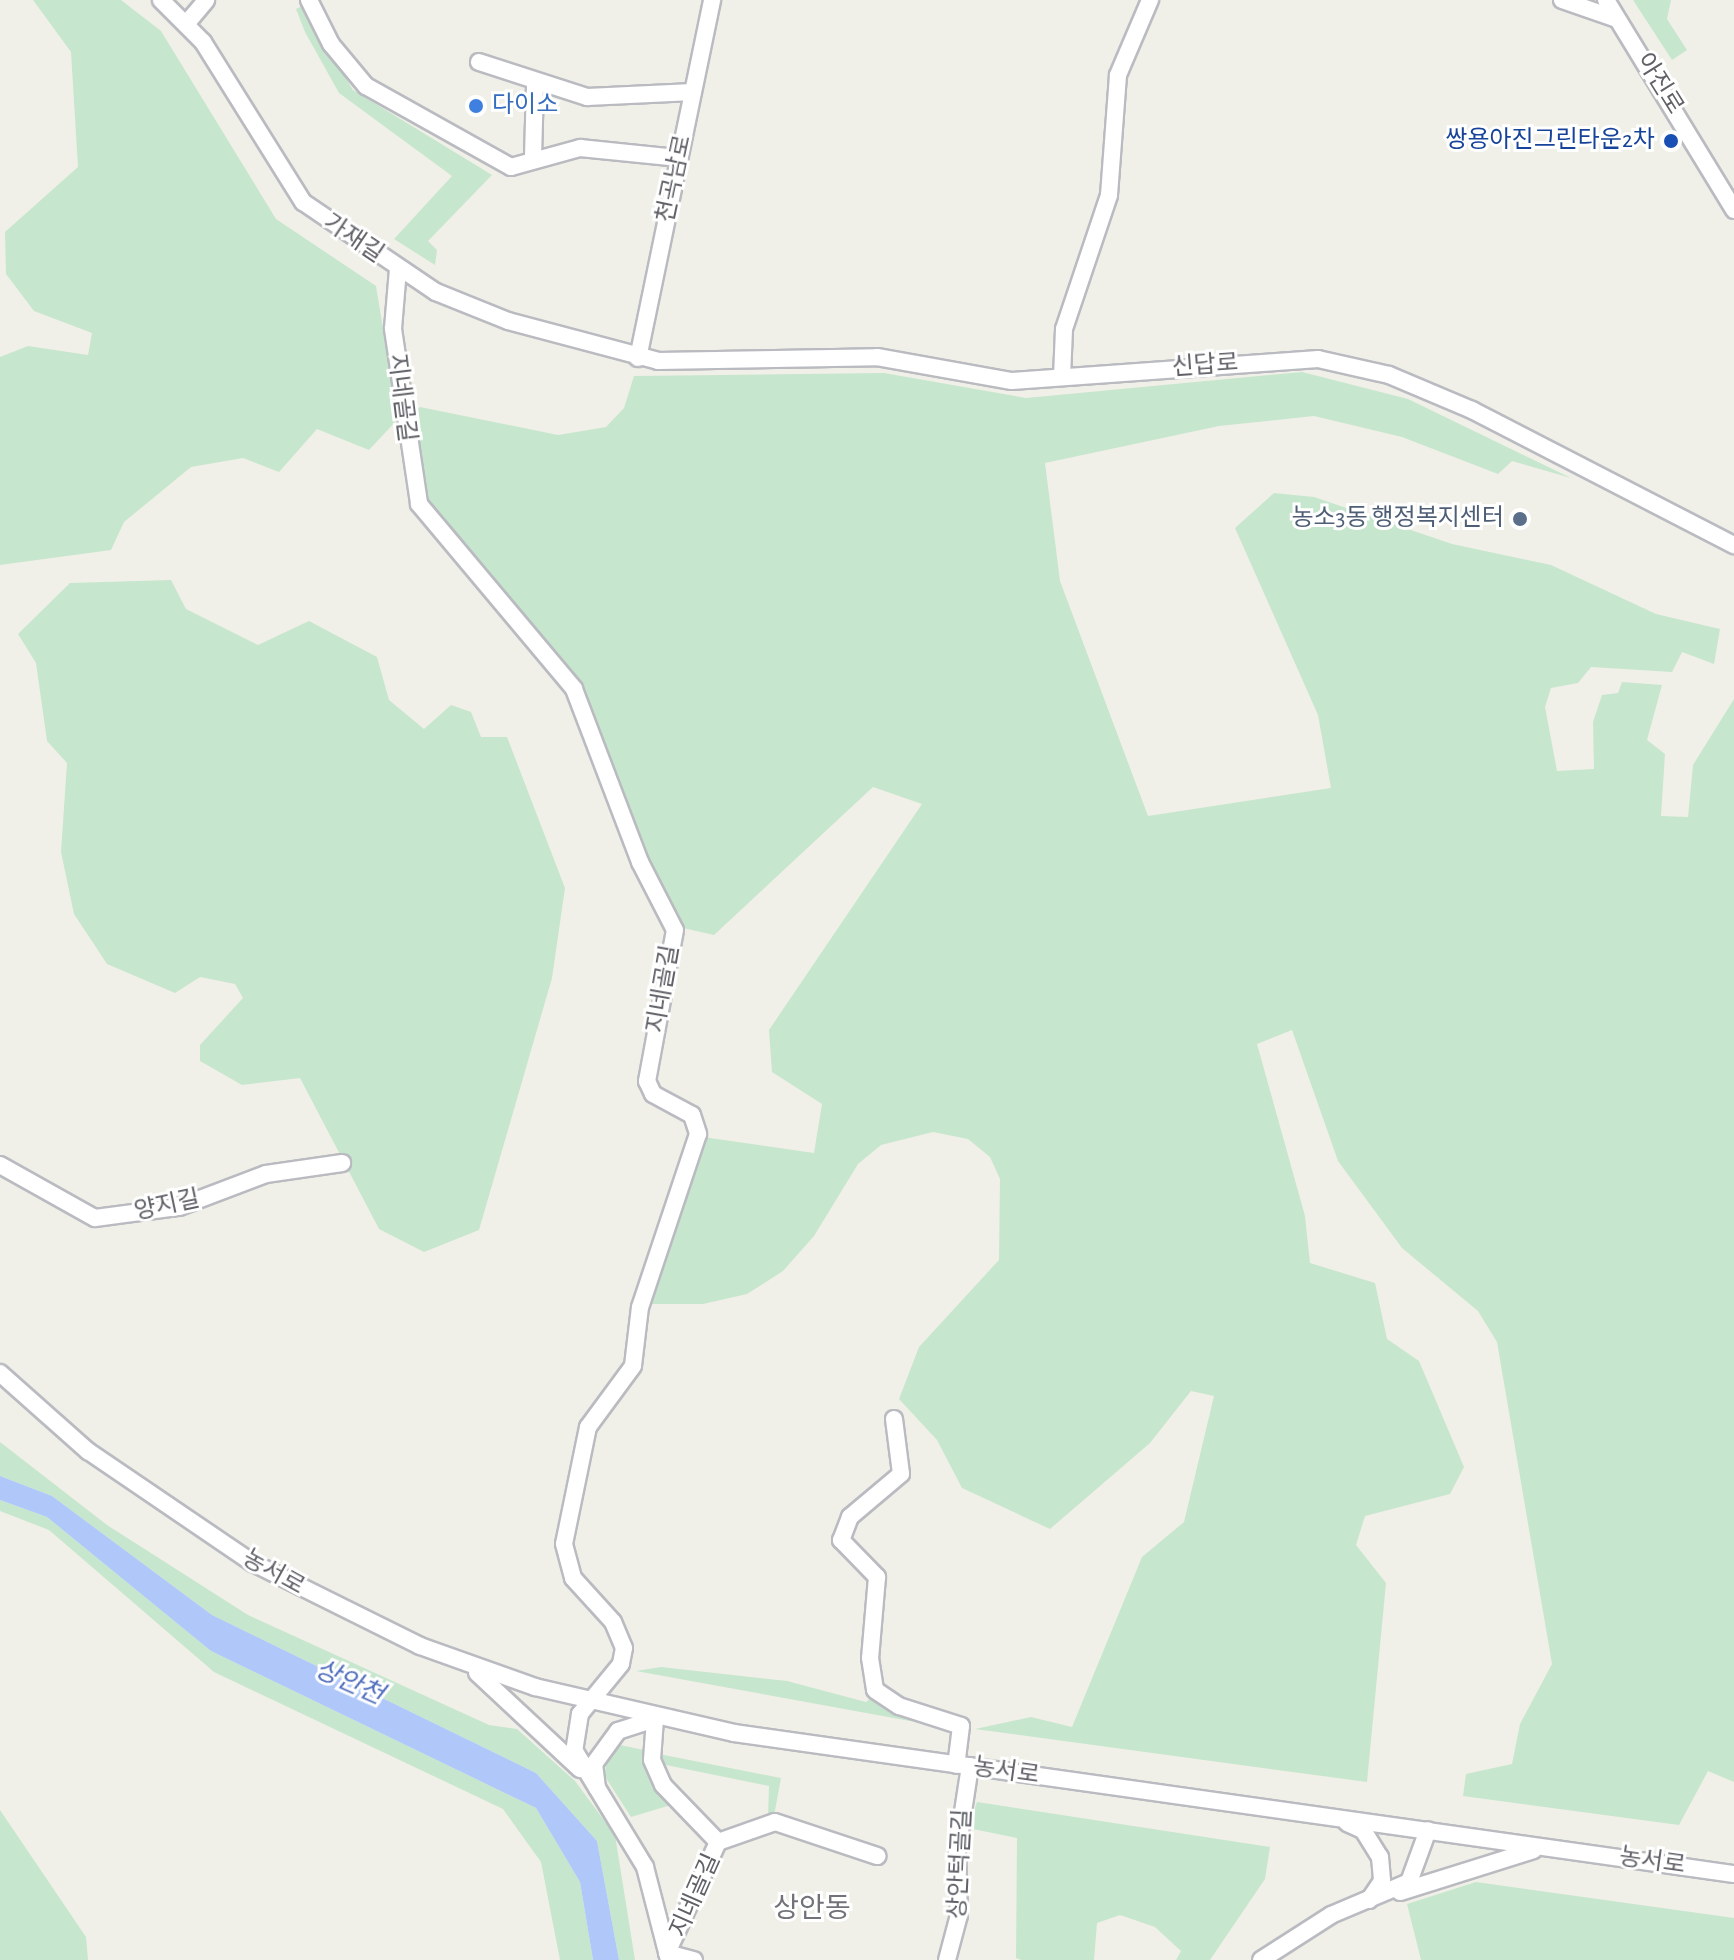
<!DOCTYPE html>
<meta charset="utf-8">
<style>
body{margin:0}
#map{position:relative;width:1734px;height:1960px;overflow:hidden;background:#f0f0e8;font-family:"Alegreya Sans","Noto Sans KR",sans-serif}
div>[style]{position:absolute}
.green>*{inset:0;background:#c7e6ce}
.water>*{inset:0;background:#afc8f9}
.roads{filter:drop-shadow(2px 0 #babbc1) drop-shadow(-2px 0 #babbc1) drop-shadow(0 2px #babbc1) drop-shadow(0 -2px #babbc1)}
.minor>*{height:16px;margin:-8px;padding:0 8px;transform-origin:8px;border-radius:8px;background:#fff}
.dots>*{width:22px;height:22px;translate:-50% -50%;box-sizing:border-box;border:4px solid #fff;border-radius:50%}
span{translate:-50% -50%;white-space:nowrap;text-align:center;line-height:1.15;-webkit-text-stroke:6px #fff;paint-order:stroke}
.street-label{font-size:24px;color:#5f6167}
.shop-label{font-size:24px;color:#366cbe}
.left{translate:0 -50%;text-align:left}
.transit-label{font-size:24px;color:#164399}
.right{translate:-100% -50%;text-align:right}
.service-label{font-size:24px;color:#4e5e75}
.water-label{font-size:26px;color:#526ebd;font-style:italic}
.quarter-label{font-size:28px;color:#717379}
</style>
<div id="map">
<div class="green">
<i style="clip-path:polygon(33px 0,121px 0,161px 31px,276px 219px,376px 286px,398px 419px,369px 450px,317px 429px,279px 472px,243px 458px,191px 467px,124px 522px,111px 550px,0 565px,0 357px,28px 346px,88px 355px,92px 333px,34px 311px,6px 274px,5px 232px,78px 167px,71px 52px)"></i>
<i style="clip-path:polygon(1633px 0,1671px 0,1667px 19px,1687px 50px,1672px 60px)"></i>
<i style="clip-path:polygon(302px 6px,353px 90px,492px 175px,428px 241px,437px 250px,435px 265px,394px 239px,452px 176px,339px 93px,305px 32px,296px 9px)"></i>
<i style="clip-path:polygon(1302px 372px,1408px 399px,1571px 478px,1512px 461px,1498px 474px,1402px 437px,1314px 416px,1219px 426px,1045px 463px,1060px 581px,1148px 816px,1331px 788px,1318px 715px,1235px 528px,1274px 493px,1314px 497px,1452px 544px,1551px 565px,1656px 614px,1720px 629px,1714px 664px,1682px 652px,1672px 672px,1591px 667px,1578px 683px,1551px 688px,1545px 707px,1557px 771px,1594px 769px,1593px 722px,1602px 695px,1618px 693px,1622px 682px,1662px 685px,1647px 740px,1665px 754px,1661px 816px,1688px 817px,1693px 765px,1734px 699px,1734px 1782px,1708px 1771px,1679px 1825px,1463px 1796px,1466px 1774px,1512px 1764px,1520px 1724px,1552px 1664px,1497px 1342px,1478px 1311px,1402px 1248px,1338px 1161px,1292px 1030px,1257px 1044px,1305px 1216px,1310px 1263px,1375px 1283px,1387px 1339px,1419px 1361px,1464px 1467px,1450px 1494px,1365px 1516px,1356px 1545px,1386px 1583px,1367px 1782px,975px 1729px,1031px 1717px,1072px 1727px,1142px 1557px,1184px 1522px,1214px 1396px,1191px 1391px,1150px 1443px,1050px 1529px,962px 1488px,937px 1440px,899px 1399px,919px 1347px,999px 1260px,1000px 1179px,990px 1157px,968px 1139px,933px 1132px,881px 1145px,858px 1164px,814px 1236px,783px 1271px,747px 1294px,703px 1304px,648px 1304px,703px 1137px,814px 1153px,822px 1104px,772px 1072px,769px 1030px,922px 804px,873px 787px,714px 935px,683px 928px,644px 861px,578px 685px,427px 502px,413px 412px,420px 407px,558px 435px,606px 427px,624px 408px,634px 376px,884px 373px,1026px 398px)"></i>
<i style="clip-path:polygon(171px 580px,186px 609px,258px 645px,309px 621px,377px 657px,389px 700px,424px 729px,451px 705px,471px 712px,481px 737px,507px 737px,565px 888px,552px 978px,479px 1230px,424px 1252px,379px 1229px,300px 1078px,242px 1085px,200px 1061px,200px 1045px,243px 998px,235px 984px,200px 977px,175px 993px,107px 964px,74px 914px,61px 852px,67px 763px,47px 741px,36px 663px,18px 634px,70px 583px)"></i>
<i style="clip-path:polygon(0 1442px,107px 1525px,248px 1615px,489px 1725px,517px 1729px,575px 1781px,615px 1835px,635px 1960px,619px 1960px,597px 1841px,536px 1773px,212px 1615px,52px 1496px,0 1476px)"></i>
<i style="clip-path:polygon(0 1500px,47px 1517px,211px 1651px,536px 1808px,580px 1882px,593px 1960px,560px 1960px,541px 1862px,503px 1809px,214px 1672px,49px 1530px,0 1511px)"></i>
<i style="clip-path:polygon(661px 1667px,787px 1681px,866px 1702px,872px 1697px,921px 1723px,636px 1671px)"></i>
<i style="clip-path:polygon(620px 1745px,644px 1750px,671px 1805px,631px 1817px,604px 1775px,609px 1753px)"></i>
<i style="clip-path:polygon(659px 1754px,781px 1778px,774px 1816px,768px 1816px,769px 1786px,661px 1764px)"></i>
<i style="clip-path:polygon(977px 1802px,1270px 1847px,1265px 1879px,1210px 1960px,1176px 1960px,1181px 1951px,1155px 1927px,1120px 1915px,1097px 1923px,1094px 1960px,1021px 1960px,1016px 1958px,1017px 1838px,968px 1828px)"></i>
<i style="clip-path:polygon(0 1810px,86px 1937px,88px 1960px,0 1960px)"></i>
<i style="clip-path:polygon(1476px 1882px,1734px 1918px,1734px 1960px,1421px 1960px,1407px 1904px)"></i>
</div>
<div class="water">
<i style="clip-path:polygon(0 1476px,52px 1496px,212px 1615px,536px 1773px,597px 1841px,619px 1960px,593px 1960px,580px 1882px,536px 1808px,211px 1651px,47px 1517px,0 1500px)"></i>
</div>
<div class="roads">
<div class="minor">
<i style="left:161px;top:0;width:59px;rotate:45deg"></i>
<i style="left:203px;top:42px;width:189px;rotate:58deg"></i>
<i style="left:303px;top:202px;width:161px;rotate:34.1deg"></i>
<i style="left:436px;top:292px;width:78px;rotate:21.9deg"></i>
<i style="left:508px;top:321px;width:155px;rotate:14.9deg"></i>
<i style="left:658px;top:361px;width:219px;rotate:-1deg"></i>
<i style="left:877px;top:357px;width:137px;rotate:10.1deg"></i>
<i style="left:1012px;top:381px;width:307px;rotate:-4.1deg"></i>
<i style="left:1318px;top:359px;width:73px;rotate:12.7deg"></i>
<i style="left:1389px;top:375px;width:90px;rotate:22.9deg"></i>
<i style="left:1472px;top:410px;width:295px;rotate:27.3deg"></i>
<i style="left:309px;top:0;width:49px;rotate:63.4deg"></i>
<i style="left:331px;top:44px;width:55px;rotate:50.2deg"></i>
<i style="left:366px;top:86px;width:166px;rotate:29.2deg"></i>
<i style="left:511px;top:167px;width:72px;rotate:-15.4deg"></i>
<i style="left:580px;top:148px;width:100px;rotate:5.8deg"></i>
<i style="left:1562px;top:0;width:58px;rotate:19.1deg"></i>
<i style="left:1606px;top:0;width:246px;rotate:58.6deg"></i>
<i style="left:187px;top:23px;width:30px;rotate:-50deg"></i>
<i style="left:479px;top:62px;width:114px;rotate:18deg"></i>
<i style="left:587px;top:97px;width:106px;rotate:-2.7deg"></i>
<i style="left:533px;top:157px;width:72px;rotate:-88.4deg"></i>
<i style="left:398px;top:269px;width:60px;rotate:94.8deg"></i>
<i style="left:393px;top:329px;width:177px;rotate:81.5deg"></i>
<i style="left:419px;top:504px;width:241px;rotate:50deg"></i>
<i style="left:574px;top:689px;width:185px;rotate:69.1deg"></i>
<i style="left:640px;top:862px;width:76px;rotate:62.8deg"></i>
<i style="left:675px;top:930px;width:154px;rotate:100.5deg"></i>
<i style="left:647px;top:1081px;width:14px;rotate:65deg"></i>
<i style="left:653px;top:1094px;width:44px;rotate:28.3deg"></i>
<i style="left:692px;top:1115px;width:20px;rotate:72deg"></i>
<i style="left:698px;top:1134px;width:182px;rotate:108.5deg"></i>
<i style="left:640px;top:1307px;width:59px;rotate:96.8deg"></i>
<i style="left:633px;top:1366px;width:76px;rotate:126.4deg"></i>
<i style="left:588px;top:1427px;width:119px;rotate:101.6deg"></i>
<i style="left:564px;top:1544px;width:35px;rotate:75deg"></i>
<i style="left:573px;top:1578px;width:59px;rotate:47.7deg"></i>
<i style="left:613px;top:1622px;width:28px;rotate:67deg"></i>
<i style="left:624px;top:1648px;width:16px;rotate:101deg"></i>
<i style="left:621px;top:1664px;width:65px;rotate:129.4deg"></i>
<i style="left:580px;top:1714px;width:36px;rotate:99deg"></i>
<i style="left:574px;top:1750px;width:137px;rotate:58.7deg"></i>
<i style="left:645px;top:1867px;width:96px;rotate:75.5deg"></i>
<i style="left:638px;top:358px;width:366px;rotate:-78.3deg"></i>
<i style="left:1062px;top:377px;width:48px;rotate:-87.6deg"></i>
<i style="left:1064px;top:329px;width:141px;rotate:-71.4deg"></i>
<i style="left:1109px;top:195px;width:120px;rotate:-85.7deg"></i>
<i style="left:1118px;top:75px;width:82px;rotate:-66.9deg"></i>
<i style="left:0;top:1165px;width:109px;rotate:29.2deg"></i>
<i style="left:95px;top:1218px;width:85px;rotate:-7.5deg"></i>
<i style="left:179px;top:1207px;width:93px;rotate:-20.8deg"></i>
<i style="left:266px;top:1174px;width:77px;rotate:-8.2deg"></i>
<i style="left:0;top:1373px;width:118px;rotate:41.6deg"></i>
<i style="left:88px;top:1451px;width:199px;rotate:34.2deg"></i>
<i style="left:253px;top:1563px;width:186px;rotate:26.4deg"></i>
<i style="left:420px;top:1646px;width:122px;rotate:19.6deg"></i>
<i style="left:535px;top:1687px;width:204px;rotate:13deg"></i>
<i style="left:734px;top:1733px;width:1010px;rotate:8.03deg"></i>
<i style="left:894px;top:1419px;width:55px;rotate:82.7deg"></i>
<i style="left:901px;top:1474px;width:67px;rotate:139.9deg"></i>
<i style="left:850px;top:1517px;width:25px;rotate:111deg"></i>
<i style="left:841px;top:1540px;width:52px;rotate:45.8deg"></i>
<i style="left:877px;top:1577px;width:81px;rotate:94.9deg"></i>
<i style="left:870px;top:1658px;width:32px;rotate:81deg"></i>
<i style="left:875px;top:1690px;width:29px;rotate:34deg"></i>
<i style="left:899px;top:1706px;width:65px;rotate:17.9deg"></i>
<i style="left:961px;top:1726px;width:39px;rotate:97deg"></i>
<i style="left:477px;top:1673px;width:141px;rotate:43deg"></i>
<i style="left:597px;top:1788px;width:24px;rotate:-97deg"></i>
<i style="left:594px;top:1764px;width:41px;rotate:-54deg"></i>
<i style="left:618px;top:1731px;width:39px;rotate:-18deg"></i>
<i style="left:655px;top:1719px;width:41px;rotate:94.2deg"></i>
<i style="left:652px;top:1760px;width:27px;rotate:66deg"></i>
<i style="left:663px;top:1785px;width:79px;rotate:46deg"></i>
<i style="left:718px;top:1842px;width:122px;rotate:114.7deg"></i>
<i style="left:667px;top:1953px;width:28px;rotate:15deg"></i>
<i style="left:1347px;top:1823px;width:17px;rotate:24deg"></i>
<i style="left:1363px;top:1830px;width:32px;rotate:58deg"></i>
<i style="left:1380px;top:1857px;width:24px;rotate:85deg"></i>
<i style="left:1382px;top:1881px;width:23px;rotate:124deg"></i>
<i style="left:718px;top:1842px;width:60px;rotate:-19.3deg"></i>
<i style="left:775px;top:1822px;width:108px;rotate:18.4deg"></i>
<i style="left:1400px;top:1892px;width:140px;rotate:-17.4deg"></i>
<i style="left:947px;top:1960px;width:47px;rotate:-75.1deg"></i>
<i style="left:959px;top:1915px;width:64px;rotate:-91.8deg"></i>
<i style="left:957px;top:1851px;width:86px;rotate:-81.3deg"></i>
<i style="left:1261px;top:1960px;width:83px;rotate:-32.7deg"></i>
<i style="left:1331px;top:1915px;width:85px;rotate:-22.9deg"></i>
<i style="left:1409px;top:1882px;width:55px;rotate:-69.9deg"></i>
</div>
</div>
<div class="dots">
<i style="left:476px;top:106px;background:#3f7fe0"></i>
<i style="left:1671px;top:141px;background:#1a4fb4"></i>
<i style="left:1520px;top:519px;background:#5c6f8a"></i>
</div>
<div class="street-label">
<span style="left:1659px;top:84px;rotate:58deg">아진로</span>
<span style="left:675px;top:179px;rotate:-78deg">천곡남로</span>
<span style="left:353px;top:239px;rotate:34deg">가재길</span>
<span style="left:1205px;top:366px;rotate:-4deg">신답로</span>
<span style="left:401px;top:398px;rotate:83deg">지네골길</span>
<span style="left:664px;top:989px;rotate:-80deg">지네골길</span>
<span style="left:167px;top:1206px;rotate:-12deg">양지길</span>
<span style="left:273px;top:1573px;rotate:29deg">농서로</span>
<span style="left:1006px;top:1772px;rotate:8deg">농서로</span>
<span style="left:1652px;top:1862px;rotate:8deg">농서로</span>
<span style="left:961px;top:1864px;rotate:-87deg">상안턱골길</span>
<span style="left:696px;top:1896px;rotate:-66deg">지네골길</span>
</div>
<div class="shop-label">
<span class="left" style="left:492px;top:106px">다이소</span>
</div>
<div class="transit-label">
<span class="right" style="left:1655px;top:141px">쌍용아진그린타운2차</span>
</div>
<div class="service-label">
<span class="right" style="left:1504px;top:519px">농소3동 행정복지센터</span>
</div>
<div class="water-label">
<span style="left:349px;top:1683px;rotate:24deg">상안천</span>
</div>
<div class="quarter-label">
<span style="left:812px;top:1909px">상안동</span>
</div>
</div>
